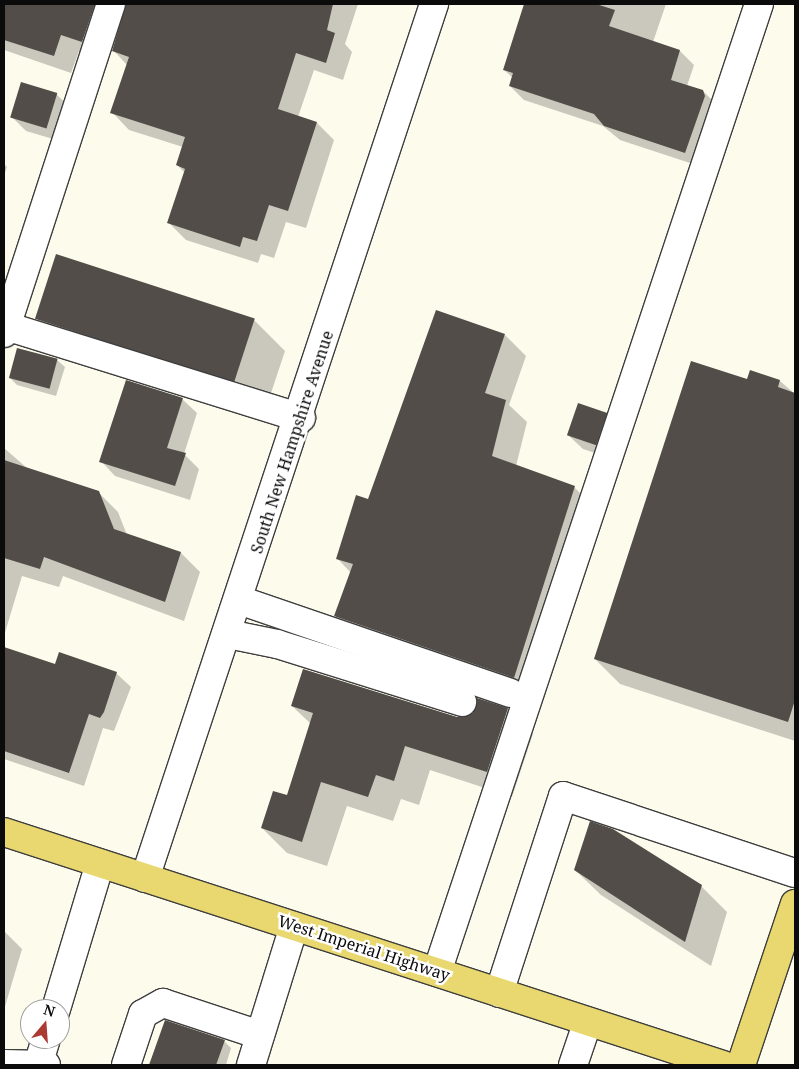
<!DOCTYPE html>
<style>
body{margin:0}
#map{position:relative;width:799px;height:1069px;overflow:hidden;background:#fdfbeb;font-family:"Noto Serif",serif}
div>[style]{position:absolute}
.shadow>*{inset:0;background:#0003}
.building>*{inset:0;background:#524d49;transform-origin:0 0}
.roads{filter:drop-shadow(1px 0 #3e3e3e) drop-shadow(-1px 0 #3e3e3e) drop-shadow(0 1px #3e3e3e) drop-shadow(0 -1px #3e3e3e)}
.minor>*{height:28px;margin:-14px;padding:0 14px;transform-origin:14px;border-radius:14px;background:#fff}
.major>*{height:28px;margin:-14px;padding:0 14px;transform-origin:14px;border-radius:14px;background:#e9d86f}
span{translate:-50% -50%;white-space:nowrap;text-align:center;line-height:1.15;-webkit-text-stroke:5px #fff;paint-order:stroke}
.street-label{font-size:16px;color:#0b0b0b}
.frame{position:absolute;inset:0;border:5px solid #0b0b0b;pointer-events:none}
.north{position:absolute;left:20px;top:999px;width:50px;height:50px;box-sizing:border-box;background:#fff;border:1px solid #9d9d9d;border-radius:50%;rotate:18deg;font-size:14px;font-weight:700;line-height:20px;text-align:center;color:#0b0b0b}
.north::after{content:'';display:block;margin:auto;width:18px;height:22px;background:#ab3a33;clip-path:polygon(50% 0,100% 100%,50% 72%,0 100%)}
</style>
<div id="map">
<div class="shadow">
<i style="clip-path:polygon(4px 4px,358px 4px,345px 44px,352px 52px,343px 80px,314px 70px,298px 117px,317px 123px,334px 140px,306px 228px,286px 222px,274px 258px,261px 254px,258px 263px,186px 240px,168px 222px,185px 173px,177px 165px,183px 147px,129px 130px,112px 112px,127px 65px,114px 51px,127px 6px,114px 16px,100px 58px,79px 51px,71px 73px,4px 50px)"></i>
<i style="clip-path:polygon(525px 4px,666px 4px,653px 42px,680px 51px,694px 65px,687px 86px,703px 91px,717px 105px,699px 166px,620px 140px,603px 126px,524px 100px,510px 86px,513px 78px,504px 70px)"></i>
<i style="clip-path:polygon(56px 94px,71px 108px,60px 141px,26px 131px,12px 117px)"></i>
<i style="clip-path:polygon(4px 164px,7px 167px,4px 176px)"></i>
<i style="clip-path:polygon(36px 318px,254px 320px,285px 351px,265px 411px,67px 349px)"></i>
<i style="clip-path:polygon(505px 335px,526px 356px,509px 405px,527px 422px,516px 466px,574px 487px,596px 509px,535px 698px,356px 637px,335px 616px,351px 573px,337px 558px,368px 501px)"></i>
<i style="clip-path:polygon(57px 360px,65px 367px,56px 396px,17px 385px,10px 378px)"></i>
<i style="clip-path:polygon(748px 381px,780px 381px,795px 394px,795px 741px,620px 684px,595px 659px)"></i>
<i style="clip-path:polygon(182px 399px,197px 413px,184px 454px,199px 469px,190px 500px,115px 476px,101px 461px)"></i>
<i style="clip-path:polygon(606px 414px,620px 428px,610px 458px,583px 449px,568px 435px)"></i>
<i style="clip-path:polygon(4px 448px,27px 468px,98px 492px,118px 512px,127px 535px,181px 553px,200px 572px,184px 621px,63px 576px,59px 587px,22px 576px,4px 636px)"></i>
<i style="clip-path:polygon(6px 649px,56px 665px,116px 673px,131px 687px,114px 731px,103px 728px,84px 786px,4px 759px)"></i>
<i style="clip-path:polygon(478px 700px,508px 709px,533px 734px,512px 797px,430px 770px,419px 805px,401px 799px,393px 821px,347px 806px,327px 866px,287px 853px,262px 828px,287px 797px,311px 724px,292px 706px,457px 718px,474px 714px)"></i>
<i style="clip-path:polygon(575px 870px,701px 886px,727px 912px,711px 966px,601px 895px)"></i>
<i style="clip-path:polygon(4px 931px,22px 949px,4px 1010px)"></i>
<i style="clip-path:polygon(166px 1022px,224px 1041px,231px 1048px,226px 1065px,150px 1065px)"></i>
</div>
<div class="building">
<i style="clip-path:polygon(4px 4px,95px 4px,82px 42px,61px 35px,54px 56px,4px 40px)"></i>
<i style="clip-path:polygon(126px 4px,333px 4px,327px 30px,335px 33px,326px 63px,296px 53px,278px 109px,317px 122px,288px 211px,269px 205px,257px 241px,243px 237px,240px 247px,167px 223px,185px 169px,176px 165px,185px 137px,110px 113px,129px 57px,112px 51px)"></i>
<i style="clip-path:polygon(524px 4px,596px 4px,615px 10px,609px 26px,680px 50px,671px 80px,703px 90px,705px 96px,685px 153px,604px 126px,594px 114px,509px 86px,513px 73px,503px 70px)"></i>
<i style="left:21px;top:82px;width:38px;height:37px;rotate:17deg"></i>
<i style="left:56px;top:254px;width:209px;height:68px;rotate:18deg"></i>
<i style="clip-path:polygon(436px 310px,505px 334px,485px 393px,506px 400px,492px 456px,575px 486px,514px 678px,334px 616px,353px 564px,336px 559px,356px 495px,368px 499px)"></i>
<i style="left:17px;top:348px;width:42px;height:31px;rotate:15deg"></i>
<i style="clip-path:polygon(691px 361px,747px 379px,750px 370px,780px 380px,778px 387px,795px 393px,795px 700px,788px 722px,594px 659px)"></i>
<i style="clip-path:polygon(126px 380px,183px 398px,167px 448px,186px 453px,175px 486px,99px 462px)"></i>
<i style="left:578px;top:403px;width:31px;height:34px;rotate:19deg"></i>
<i style="clip-path:polygon(4px 460px,99px 491px,114px 529px,181px 552px,165px 602px,44px 557px,40px 569px,4px 558px)"></i>
<i style="clip-path:polygon(4px 647px,55px 664px,59px 652px,117px 672px,104px 712px,100px 718px,89px 714px,69px 773px,4px 751px)"></i>
<i style="clip-path:polygon(303px 669px,457px 717px,473px 713px,477px 698px,508px 708px,487px 772px,405px 746px,394px 781px,376px 775px,368px 797px,321px 782px,302px 842px,261px 828px,273px 791px,287px 795px,313px 713px,291px 706px)"></i>
<i style="clip-path:polygon(590px 821px,613px 829px,702px 885px,685px 942px,574px 870px)"></i>
<i style="clip-path:polygon(165px 1020px,225px 1040px,216px 1065px,149px 1065px)"></i>
</div>
<div class="roads">
<div class="minor">
<i style="left:6px;top:326px;width:309px;rotate:17.3deg"></i>
<i style="left:4px;top:333px;width:346px;rotate:-72deg"></i>
<i style="left:239px;top:600px;width:287px;rotate:18.9deg"></i>
<i style="left:228px;top:634px;width:50px;rotate:11.5deg"></i>
<i style="left:277px;top:644px;width:194px;rotate:17.4deg"></i>
<i style="left:145px;top:878px;width:921px;rotate:-71.7deg"></i>
<i style="left:437px;top:972px;width:1020px;rotate:-71.6deg"></i>
<i style="left:499px;top:993px;width:207px;rotate:-72deg"></i>
<i style="left:563px;top:796px;width:244px;rotate:18.4deg"></i>
<i style="left:56px;top:1009px;width:152px;rotate:-73.2deg"></i>
<i style="left:4px;top:1064px;width:42px;rotate:1.4deg"></i>
<i style="left:38px;top:1065px;width:27px;rotate:-73deg"></i>
<i style="left:126px;top:1065px;width:54px;rotate:-71.6deg"></i>
<i style="left:143px;top:1014px;width:23px;rotate:-29deg"></i>
<i style="left:163px;top:1003px;width:102px;rotate:18.3deg"></i>
<i style="left:251px;top:1065px;width:145px;rotate:-72.8deg"></i>
<i style="left:573px;top:1065px;width:46px;rotate:-71.2deg"></i>
</div>
<div class="major">
<i style="left:4px;top:832px;width:756px;rotate:17.96deg"></i>
<i style="left:741px;top:1065px;width:170px;rotate:-71.5deg"></i>
</div>
</div>
<div class="street-label">
<span style="left:292px;top:442px;rotate:-72deg">South New Hampshire Avenue</span>
<span style="left:364px;top:948px;rotate:18deg">West Imperial Highway</span>
</div>
<div class="frame"></div>
<div class="north">N</div>
</div>
